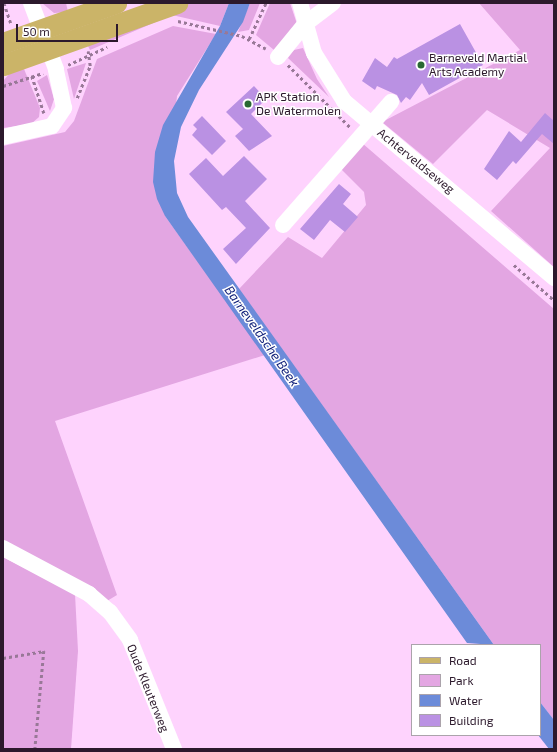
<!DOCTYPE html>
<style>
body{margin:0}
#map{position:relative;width:557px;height:752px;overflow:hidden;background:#fed3fd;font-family:"Exo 2",sans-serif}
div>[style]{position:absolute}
.green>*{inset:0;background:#e3a6e2}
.water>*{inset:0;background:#6c8bd9}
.building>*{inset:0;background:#ba91e3}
.path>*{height:2.5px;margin-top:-1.25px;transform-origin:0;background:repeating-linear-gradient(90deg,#987897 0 3px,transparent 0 6px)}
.minor>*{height:16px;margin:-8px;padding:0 8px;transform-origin:8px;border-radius:8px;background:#fff}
.major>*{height:21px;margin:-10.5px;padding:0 10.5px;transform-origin:10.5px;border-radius:10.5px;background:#cbb468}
.dots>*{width:11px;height:11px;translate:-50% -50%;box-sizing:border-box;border:2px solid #fff;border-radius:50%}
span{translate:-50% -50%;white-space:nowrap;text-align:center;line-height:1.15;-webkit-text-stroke:3px #fff;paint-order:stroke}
.poi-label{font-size:12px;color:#2c192c}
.left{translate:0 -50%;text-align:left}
.street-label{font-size:12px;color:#2c192c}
.water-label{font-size:13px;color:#0d1d78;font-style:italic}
.frame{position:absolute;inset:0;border:4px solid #2c192c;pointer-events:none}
.legend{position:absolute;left:411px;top:644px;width:130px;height:92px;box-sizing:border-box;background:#fff;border:1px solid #aba3ab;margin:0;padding:5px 7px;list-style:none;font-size:12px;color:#2c192c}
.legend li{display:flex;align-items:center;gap:8px;height:20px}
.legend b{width:20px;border:1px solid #aba3ab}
.scale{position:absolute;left:16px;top:24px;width:102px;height:18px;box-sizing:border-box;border:2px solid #2c192c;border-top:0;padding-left:5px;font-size:12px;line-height:14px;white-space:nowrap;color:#2c192c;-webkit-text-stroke:3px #fff;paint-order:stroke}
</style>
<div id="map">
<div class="green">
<i style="clip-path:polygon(42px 3px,66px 3px,68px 12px,54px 13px)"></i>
<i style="clip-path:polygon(190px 3px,229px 3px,220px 26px,172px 15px,90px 50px,86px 42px)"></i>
<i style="clip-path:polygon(250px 3px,260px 3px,249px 30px,238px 32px)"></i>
<i style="clip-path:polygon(270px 3px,290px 3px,297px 24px,274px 50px,256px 35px)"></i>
<i style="clip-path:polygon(479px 3px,554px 3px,554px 267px,491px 211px,550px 148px,487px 110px,433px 164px,382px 122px,520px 50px)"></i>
<i style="clip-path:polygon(173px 26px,216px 34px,177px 96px,165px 216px,265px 355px,55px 421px,117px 595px,107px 601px,3px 540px,3px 146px,65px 132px,74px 121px,97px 59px)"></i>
<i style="clip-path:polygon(303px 48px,317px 79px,329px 97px,288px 58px,294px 50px)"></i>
<i style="clip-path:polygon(86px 63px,74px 99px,67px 69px)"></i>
<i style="clip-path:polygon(24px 69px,40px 108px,39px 117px,31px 124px,3px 128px,3px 81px,10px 73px)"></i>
<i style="clip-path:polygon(47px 75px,54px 99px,50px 111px,37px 81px)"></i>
<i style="clip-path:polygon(362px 143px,554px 309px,554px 720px,540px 702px,540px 645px,494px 645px,239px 289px,288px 237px,322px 258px,366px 205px,364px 192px,341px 169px)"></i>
<i style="clip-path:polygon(3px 557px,75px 594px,78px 651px,71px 749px,3px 749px)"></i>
</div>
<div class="water">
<i style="clip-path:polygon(229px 3px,250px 3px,243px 22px,199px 90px,181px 127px,174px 161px,177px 193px,188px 217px,494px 645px,467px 643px,165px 216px,157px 199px,153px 182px,155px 152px,163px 125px,220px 26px)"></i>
<i style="clip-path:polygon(540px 702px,554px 720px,554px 749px,549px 749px,538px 735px)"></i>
</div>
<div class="building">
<i style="clip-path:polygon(460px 24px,483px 65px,429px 95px,422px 83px,410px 100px,406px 97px,401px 103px,397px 95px,377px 86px,375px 90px,362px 81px,375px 58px,387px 67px,394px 57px,397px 59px)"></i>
<i style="clip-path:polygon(254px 86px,266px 99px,251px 114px,272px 136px,249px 151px,235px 136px,243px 129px,226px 112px)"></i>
<i style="clip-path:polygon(545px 113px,554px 121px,554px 144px,542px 134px,516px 164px,513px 161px,497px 180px,484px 169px,509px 131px,521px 142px)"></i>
<i style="clip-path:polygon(202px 116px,226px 141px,212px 155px,192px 135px,197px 129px,193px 125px)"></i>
<i style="clip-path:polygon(244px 156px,267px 179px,245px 201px,270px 228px,236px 264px,223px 249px,246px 228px,226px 207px,222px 210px,189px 174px,206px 158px,223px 176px)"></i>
<i style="clip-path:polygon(339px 184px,351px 194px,343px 204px,358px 217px,345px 232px,330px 220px,314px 240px,300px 229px)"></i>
</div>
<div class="path">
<i style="left:4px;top:3px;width:21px;rotate:71deg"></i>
<i style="left:178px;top:21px;width:66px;rotate:13.2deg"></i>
<i style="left:242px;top:36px;width:27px;rotate:28deg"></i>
<i style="left:249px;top:39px;width:40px;rotate:-65deg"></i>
<i style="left:68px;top:65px;width:43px;rotate:-24.8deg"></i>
<i style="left:288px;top:65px;width:89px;rotate:45deg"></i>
<i style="left:32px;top:76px;width:39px;rotate:72deg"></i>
<i style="left:3px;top:86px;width:42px;rotate:-18deg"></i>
<i style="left:77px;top:98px;width:35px;rotate:-68deg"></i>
<i style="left:90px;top:66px;width:15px;rotate:-98deg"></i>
<i style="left:514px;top:265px;width:53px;rotate:41.2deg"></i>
<i style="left:3px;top:658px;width:42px;rotate:-9.7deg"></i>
<i style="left:44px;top:651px;width:98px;rotate:95.2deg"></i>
</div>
<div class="minor">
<i style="left:300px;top:3px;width:52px;rotate:74.4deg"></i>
<i style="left:314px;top:53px;width:57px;rotate:58deg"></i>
<i style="left:344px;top:101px;width:275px;rotate:40.1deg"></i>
<i style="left:278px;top:57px;width:43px;rotate:-50.7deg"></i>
<i style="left:305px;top:24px;width:35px;rotate:-37deg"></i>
<i style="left:3px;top:137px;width:50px;rotate:-12.7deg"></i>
<i style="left:52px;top:126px;width:22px;rotate:-56deg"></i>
<i style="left:64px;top:108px;width:40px;rotate:-102deg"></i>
<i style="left:56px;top:69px;width:71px;rotate:-110.7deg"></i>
<i style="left:283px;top:225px;width:164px;rotate:-48.7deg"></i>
<i style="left:3px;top:548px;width:98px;rotate:28.1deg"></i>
<i style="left:89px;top:594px;width:28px;rotate:41deg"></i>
<i style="left:110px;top:612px;width:34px;rotate:54deg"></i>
<i style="left:130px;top:640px;width:118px;rotate:68deg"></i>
</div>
<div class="major">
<i style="left:3px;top:43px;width:120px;rotate:-19.5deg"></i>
<i style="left:3px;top:65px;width:185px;rotate:-19.6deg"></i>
</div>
<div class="dots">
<i style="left:421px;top:65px;background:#286933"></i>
<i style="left:248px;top:104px;background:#286933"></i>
</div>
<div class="poi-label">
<span class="left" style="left:429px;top:65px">Barneveld Martial<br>Arts Academy</span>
<span class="left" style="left:256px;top:104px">APK Station<br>De Watermolen</span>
</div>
<div class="street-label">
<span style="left:416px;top:161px;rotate:39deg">Achterveldseweg</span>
<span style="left:148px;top:688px;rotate:68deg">Oude Kleuterweg</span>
</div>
<div class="water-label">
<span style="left:262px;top:336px;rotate:55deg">Barneveldsche Beek</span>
</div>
<div class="frame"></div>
<ul class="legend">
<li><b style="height:5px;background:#cbb468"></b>Road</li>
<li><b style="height:11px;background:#e3a6e2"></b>Park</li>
<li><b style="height:11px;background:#6c8bd9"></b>Water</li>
<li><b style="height:11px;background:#ba91e3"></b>Building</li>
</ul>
<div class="scale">50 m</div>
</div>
